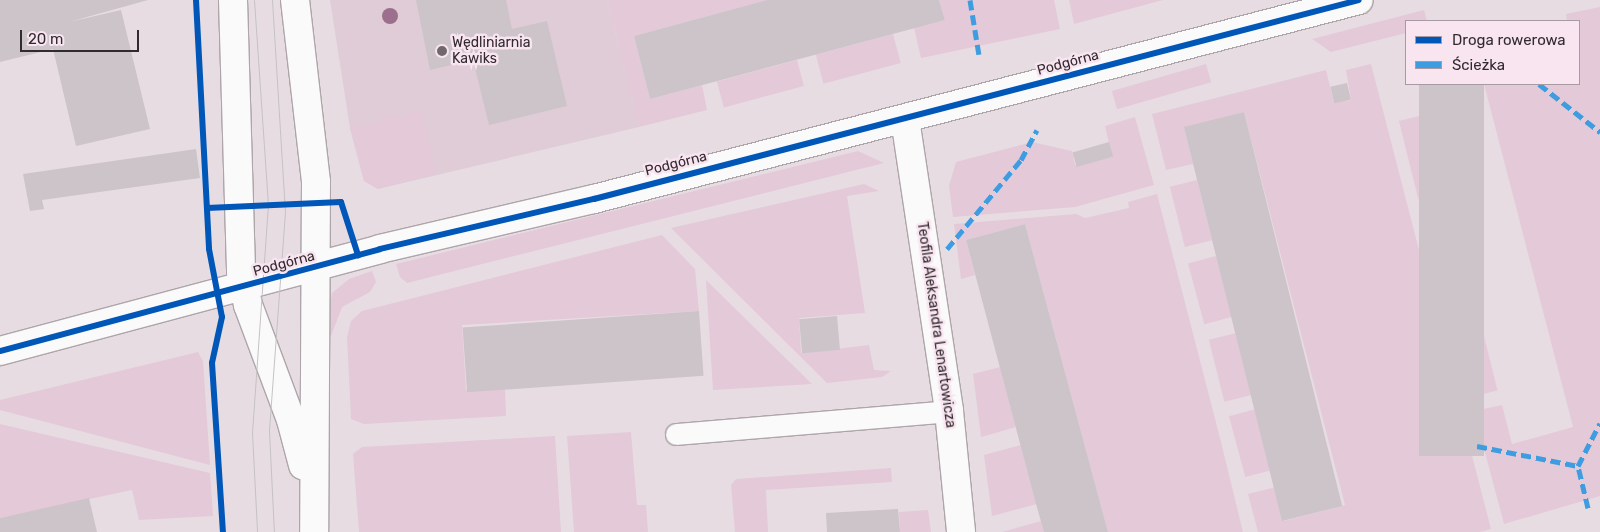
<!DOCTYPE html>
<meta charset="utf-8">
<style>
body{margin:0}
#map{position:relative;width:1600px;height:532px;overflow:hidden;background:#e7dce2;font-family:Rubik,sans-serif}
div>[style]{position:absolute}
.built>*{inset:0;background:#dfccd7}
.green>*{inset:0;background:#e4c9d8;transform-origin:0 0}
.building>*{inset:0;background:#ccc4c8;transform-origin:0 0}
.roads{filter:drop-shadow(1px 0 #ada5a9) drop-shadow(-1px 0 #ada5a9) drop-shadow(0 1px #ada5a9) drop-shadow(0 -1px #ada5a9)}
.lane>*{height:21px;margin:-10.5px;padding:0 10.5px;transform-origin:10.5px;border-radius:10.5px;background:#fbfafb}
.street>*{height:28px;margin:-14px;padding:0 14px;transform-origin:14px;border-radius:14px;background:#fbfafb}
.secondary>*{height:28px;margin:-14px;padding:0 14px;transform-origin:14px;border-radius:14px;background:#fbfafb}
.tram>*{height:1px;margin:-0.5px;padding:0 0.5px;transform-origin:0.5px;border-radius:0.5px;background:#c5c2c3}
.quiet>*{height:5px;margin-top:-2.5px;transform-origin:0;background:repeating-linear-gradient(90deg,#3e9ce1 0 10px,transparent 0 15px)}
.cycleway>*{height:6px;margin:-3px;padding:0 3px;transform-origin:3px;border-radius:3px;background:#0057b8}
.trees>*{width:16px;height:16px;margin:-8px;border-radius:50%;background:#9c6f8d}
.dots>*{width:14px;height:14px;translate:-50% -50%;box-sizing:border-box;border:2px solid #f8e5f0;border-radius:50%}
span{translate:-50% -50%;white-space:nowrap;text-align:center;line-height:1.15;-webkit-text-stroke:5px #f8e5f0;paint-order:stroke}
.poi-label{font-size:14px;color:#312a2e}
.left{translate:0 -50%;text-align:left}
.street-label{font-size:14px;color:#312a2e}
.legend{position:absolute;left:1405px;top:20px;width:175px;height:65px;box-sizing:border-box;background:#f8e5f0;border:1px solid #a89aa2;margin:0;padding:6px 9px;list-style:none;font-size:15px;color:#312a2e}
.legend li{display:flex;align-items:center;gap:10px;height:25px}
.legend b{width:25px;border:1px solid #a89aa2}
.scale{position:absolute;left:20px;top:30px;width:119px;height:22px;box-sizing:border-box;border:2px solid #312a2e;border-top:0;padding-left:6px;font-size:15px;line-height:18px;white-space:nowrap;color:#312a2e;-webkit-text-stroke:4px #f8e5f0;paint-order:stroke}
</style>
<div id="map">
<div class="built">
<i style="clip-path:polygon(330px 0,607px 0,639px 127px,378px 189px,364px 181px,350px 128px)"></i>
</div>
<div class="green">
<i style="clip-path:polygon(607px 0,767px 0,634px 36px,650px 99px,702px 85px,707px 110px,639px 127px)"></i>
<i style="clip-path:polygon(939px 0,1054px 0,1060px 29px,921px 58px,914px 28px,945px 20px)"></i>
<i style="clip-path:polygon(1069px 0,1163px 0,1074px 24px)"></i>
<i style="clip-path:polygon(1600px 7px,1600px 496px,1504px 524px,1474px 411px,1502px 405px,1512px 444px,1573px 427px,1484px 84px,1579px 84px,1579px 21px,1567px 21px,1566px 14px)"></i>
<i style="clip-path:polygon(1424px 10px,1427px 21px,1406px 21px,1406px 33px,1331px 52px,1312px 39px)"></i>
<i style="left:893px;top:34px;width:30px;height:80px;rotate:75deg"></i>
<i style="left:797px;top:60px;width:27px;height:83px;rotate:75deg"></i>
<i style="left:1206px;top:64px;width:19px;height:98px;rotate:74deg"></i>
<i style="clip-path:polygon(1371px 64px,1491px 529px,1480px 532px,1258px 532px,1248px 494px,1276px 487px,1284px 521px,1345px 505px,1244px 112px,1184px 128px,1193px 164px,1166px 170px,1152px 114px,1326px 70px,1334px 103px,1351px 100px,1346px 70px)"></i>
<i style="clip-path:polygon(421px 110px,436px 173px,378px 189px,364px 181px,350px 128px)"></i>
<i style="left:1427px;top:114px;width:85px;height:29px;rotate:76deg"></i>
<i style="clip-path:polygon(1135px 117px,1154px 185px,1075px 207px,953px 217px,949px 186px,956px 162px,1032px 142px,1072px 151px,1075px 165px,1112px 156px,1105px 126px)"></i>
<i style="clip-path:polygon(858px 151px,884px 163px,407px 283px,400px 277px,396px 264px)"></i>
<i style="left:1197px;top:180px;width:62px;height:28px;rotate:76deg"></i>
<i style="clip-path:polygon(864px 184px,879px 191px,847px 196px,865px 313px,799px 318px,801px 353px,869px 345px,874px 370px,891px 371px,882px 377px,827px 383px,671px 228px)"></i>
<i style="clip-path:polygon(1157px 194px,1221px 442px,1243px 532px,1108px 532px,1025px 224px,966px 240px,975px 275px,961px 279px,954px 224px,1076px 214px,1085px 218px,1129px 208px,1128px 202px)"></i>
<i style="left:1451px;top:210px;width:85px;height:28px;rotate:75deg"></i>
<i style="clip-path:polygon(662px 235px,695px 269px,699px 311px,462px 325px,466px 390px,505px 388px,506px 416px,364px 424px,351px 419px,347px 337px,351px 321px,362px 311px)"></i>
<i style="left:1216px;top:256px;width:63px;height:29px;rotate:75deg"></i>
<i style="clip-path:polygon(372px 271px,376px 282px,370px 292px,342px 307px,331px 336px,325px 336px,332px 293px,349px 279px)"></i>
<i style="clip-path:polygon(706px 280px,812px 384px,713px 390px)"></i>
<i style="left:1477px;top:308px;width:85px;height:29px;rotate:76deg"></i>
<i style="left:1236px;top:333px;width:64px;height:28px;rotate:76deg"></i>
<i style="clip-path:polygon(198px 352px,203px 361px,210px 465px,0 410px,0 400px)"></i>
<i style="clip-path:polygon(1000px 367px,1016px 427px,981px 437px,973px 374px)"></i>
<i style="left:1256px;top:409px;width:63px;height:28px;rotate:75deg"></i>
<i style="clip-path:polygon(0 424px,210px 473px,213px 516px,139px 520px,132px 490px,0 518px)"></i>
<i style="clip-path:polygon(631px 432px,637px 505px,646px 505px,648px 532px,574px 532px,567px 436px)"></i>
<i style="clip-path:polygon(555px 436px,561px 532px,359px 532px,353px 454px,362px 447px)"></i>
<i style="clip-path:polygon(1021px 445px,1037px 504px,992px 516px,984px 455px)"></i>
<i style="clip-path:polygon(891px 468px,892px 482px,766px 490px,768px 532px,735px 532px,731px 485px,736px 479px)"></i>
<i style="clip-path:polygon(928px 510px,931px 532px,900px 532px,899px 512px)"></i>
<i style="clip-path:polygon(1041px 521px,1044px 532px,1002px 532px)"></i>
</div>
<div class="building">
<i style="clip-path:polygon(0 0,148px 0,69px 22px,121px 10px,150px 129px,76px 146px,53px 49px,0 62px)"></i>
<i style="clip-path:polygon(416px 0,506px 0,512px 29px,547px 21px,567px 106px,489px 125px,473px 60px,430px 70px)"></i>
<i style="clip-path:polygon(767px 0,939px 0,945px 20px,650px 99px,634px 36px)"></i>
<i style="left:1347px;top:83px;width:17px;height:17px;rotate:77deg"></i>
<i style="left:1419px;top:84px;width:65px;height:372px"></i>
<i style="left:1244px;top:112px;width:406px;height:62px;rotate:76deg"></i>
<i style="left:1109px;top:142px;width:15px;height:38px;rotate:74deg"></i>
<i style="clip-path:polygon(196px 149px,200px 178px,42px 200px,44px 209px,30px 211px,23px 174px)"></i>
<i style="clip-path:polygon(1025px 224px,1108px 532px,1044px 532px,1038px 511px,966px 240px)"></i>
<i style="left:699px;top:311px;width:65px;height:237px;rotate:86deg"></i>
<i style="left:837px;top:316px;width:34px;height:38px;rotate:85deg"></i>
<i style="clip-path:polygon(89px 498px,97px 532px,0 532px,0 518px)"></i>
<i style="clip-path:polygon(898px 509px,900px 532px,827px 532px,826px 513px)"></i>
</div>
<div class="roads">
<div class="lane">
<i style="left:676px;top:434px;width:274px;rotate:-4.8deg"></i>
</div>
<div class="street">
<i style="left:905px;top:119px;width:295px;rotate:81.4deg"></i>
<i style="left:949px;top:411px;width:122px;rotate:84.3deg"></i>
<i style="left:0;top:351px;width:393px;rotate:-15deg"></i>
<i style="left:380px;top:249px;width:220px;rotate:-13.2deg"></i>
<i style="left:594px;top:199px;width:790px;rotate:-14.58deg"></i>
</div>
<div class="secondary">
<i style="left:233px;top:0;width:272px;rotate:88.3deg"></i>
<i style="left:241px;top:272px;width:34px;rotate:78deg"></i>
<i style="left:248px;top:305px;width:123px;rotate:69.5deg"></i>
<i style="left:291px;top:420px;width:47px;rotate:75.1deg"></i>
<i style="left:295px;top:0;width:183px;rotate:83.4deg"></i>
<i style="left:316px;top:182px;width:350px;rotate:90.3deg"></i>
</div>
</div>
<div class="tram">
<i style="left:254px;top:0;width:204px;rotate:86.1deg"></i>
<i style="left:268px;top:204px;width:229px;rotate:94deg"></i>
<i style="left:252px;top:432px;width:100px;rotate:87.1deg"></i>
<i style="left:272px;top:0;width:212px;rotate:86.5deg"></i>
<i style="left:285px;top:212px;width:220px;rotate:94.2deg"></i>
<i style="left:269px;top:431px;width:101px;rotate:87.2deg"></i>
</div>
<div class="quiet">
<i style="left:970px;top:0;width:56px;rotate:80.7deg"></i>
<i style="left:1539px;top:84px;width:78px;rotate:38.2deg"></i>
<i style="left:947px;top:249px;width:116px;rotate:-50.3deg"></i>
<i style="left:1021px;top:160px;width:34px;rotate:-62deg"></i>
<i style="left:1477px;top:446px;width:103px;rotate:11.2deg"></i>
<i style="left:1588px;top:508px;width:43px;rotate:-103.4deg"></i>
<i style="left:1578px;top:466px;width:48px;rotate:-62.9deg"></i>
</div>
<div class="cycleway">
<i style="left:196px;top:0;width:249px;rotate:87deg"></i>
<i style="left:209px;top:249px;width:69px;rotate:79.2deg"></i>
<i style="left:222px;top:317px;width:47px;rotate:102.3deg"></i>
<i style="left:212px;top:363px;width:169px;rotate:86.3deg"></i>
<i style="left:207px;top:208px;width:134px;rotate:-2.6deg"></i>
<i style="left:341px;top:202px;width:56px;rotate:72.2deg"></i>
<i style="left:0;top:351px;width:393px;rotate:-15deg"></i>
<i style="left:380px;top:249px;width:220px;rotate:-13.2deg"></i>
<i style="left:594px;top:199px;width:790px;rotate:-14.58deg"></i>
</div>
<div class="trees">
<i style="left:390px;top:16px"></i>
</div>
<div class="dots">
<i style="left:442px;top:51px;background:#71686d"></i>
</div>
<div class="poi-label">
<span class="left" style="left:452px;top:51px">Wędliniarnia<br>Kawiks</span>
</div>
<div class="street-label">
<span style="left:1068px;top:63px;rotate:-15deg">Podgórna</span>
<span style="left:676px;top:164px;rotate:-14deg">Podgórna</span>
<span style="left:284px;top:264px;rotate:-15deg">Podgórna</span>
<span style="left:936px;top:325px;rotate:82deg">Teofila Aleksandra Lenartowicza</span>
</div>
<ul class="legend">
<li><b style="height:6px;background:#0057b8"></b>Droga rowerowa</li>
<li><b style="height:6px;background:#3e9ce1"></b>Ścieżka</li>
</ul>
<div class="scale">20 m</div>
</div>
